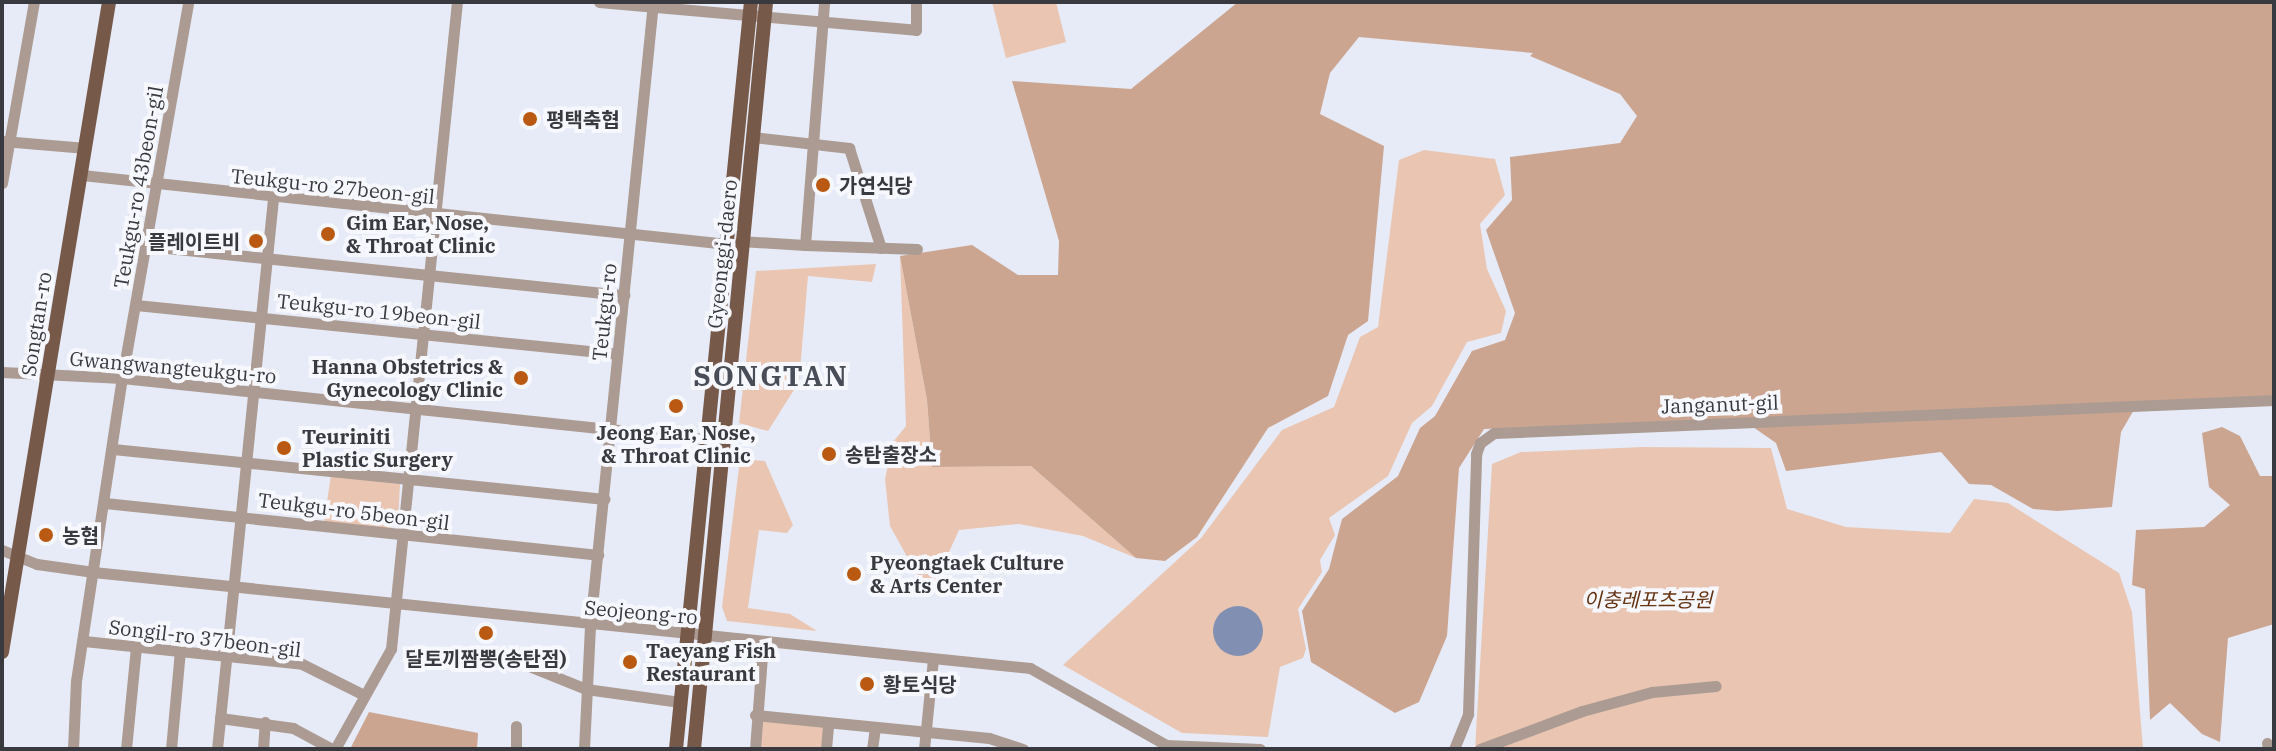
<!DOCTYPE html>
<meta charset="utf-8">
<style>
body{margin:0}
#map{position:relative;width:2276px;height:751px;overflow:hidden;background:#e6ebf7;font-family:"IBM Plex Serif","Noto Sans KR",serif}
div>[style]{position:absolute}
.green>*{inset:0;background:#eac6b2}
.forest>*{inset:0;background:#cca590}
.water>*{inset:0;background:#8190b2}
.round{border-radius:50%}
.minor>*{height:11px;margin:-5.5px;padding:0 5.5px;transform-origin:5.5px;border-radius:5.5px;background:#ac9b92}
.major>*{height:14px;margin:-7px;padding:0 7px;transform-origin:7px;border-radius:7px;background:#775949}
.dots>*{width:22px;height:22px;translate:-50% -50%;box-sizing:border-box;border:4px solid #f6f8fd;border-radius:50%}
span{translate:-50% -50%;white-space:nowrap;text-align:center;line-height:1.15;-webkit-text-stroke:8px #f6f8fd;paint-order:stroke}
.poi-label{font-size:20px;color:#383a3f;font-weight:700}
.left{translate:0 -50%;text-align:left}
.right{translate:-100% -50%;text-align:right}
.street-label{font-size:20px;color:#383a3f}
.park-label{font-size:20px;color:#653212;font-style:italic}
.district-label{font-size:28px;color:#494d57;font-weight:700;letter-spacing:2px}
.frame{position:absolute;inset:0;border:4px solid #383a3f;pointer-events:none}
</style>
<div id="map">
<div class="green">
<i style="clip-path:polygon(992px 2px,1056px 2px,1066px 42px,1006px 58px)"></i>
<i style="clip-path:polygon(1424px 150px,1495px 159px,1505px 195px,1480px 224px,1487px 269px,1506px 311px,1501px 333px,1467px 342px,1432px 406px,1412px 423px,1388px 476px,1329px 518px,1335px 535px,1320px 560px,1322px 572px,1298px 609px,1306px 649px,1303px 658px,1280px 667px,1268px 737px,1182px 733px,1063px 665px,1201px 538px,1282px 430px,1334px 407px,1360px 337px,1378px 327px,1399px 160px)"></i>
<i style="clip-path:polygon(900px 256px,927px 400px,932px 467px,1031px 466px,1136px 558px,1083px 536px,1019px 524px,959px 530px,929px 596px,890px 526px,885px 479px,893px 442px,906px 426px)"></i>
<i style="clip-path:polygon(876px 264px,872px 282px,808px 276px,799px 382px,768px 431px,739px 423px,756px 271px)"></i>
<i style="clip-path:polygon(1643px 447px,1771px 448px,1787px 509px,1846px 527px,1950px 533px,1974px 499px,2008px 503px,2119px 573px,2132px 612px,2143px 749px,1475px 749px,1492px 464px,1521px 452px)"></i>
<i style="clip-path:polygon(740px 459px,765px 461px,793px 525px,787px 533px,759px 530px,748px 608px,790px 614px,817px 631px,727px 621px,722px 607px)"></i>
<i style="clip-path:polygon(331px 475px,400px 484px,398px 521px,386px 532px,324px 522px)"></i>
<i style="clip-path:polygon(761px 717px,824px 725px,822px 749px,761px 749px)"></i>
</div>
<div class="forest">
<i style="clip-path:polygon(1238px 2px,2274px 2px,2274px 401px,2135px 408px,2121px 432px,2112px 507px,2057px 511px,2033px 509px,1991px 485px,1969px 484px,1941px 452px,1786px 471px,1776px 443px,1743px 420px,1484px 429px,1459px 468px,1447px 636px,1419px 702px,1395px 713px,1311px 662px,1302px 611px,1329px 569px,1342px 519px,1398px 476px,1420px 428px,1435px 416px,1472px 351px,1505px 340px,1515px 313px,1486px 230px,1512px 200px,1510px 157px,1620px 143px,1637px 116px,1620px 94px,1530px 56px,1533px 53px,1359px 37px,1330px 73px,1320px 114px,1384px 146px,1368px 321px,1348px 335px,1328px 396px,1268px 428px,1197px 537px,1165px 561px,1136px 558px,1031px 466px,932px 467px,927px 400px,900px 256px,972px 245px,1018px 275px,1058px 275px,1059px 241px,1012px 81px,1131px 89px)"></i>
<i style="clip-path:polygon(2222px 427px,2240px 436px,2260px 476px,2274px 476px,2274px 624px,2228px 638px,2220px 742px,2202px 734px,2170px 703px,2150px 720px,2145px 589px,2132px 585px,2136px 530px,2204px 527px,2230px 505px,2209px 487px,2202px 433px)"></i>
<i style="clip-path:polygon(369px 712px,478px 733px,477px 749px,350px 749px)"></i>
</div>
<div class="water">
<i class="round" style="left:1213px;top:606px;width:50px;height:50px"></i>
</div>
<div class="minor">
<i style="left:599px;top:2px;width:318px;rotate:5deg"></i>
<i style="left:916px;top:30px;width:28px;rotate:-90deg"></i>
<i style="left:753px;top:137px;width:97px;rotate:6.5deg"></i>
<i style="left:849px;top:148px;width:105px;rotate:72.3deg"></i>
<i style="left:3px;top:141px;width:83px;rotate:4.8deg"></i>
<i style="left:82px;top:175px;width:649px;rotate:6.11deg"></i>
<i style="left:2px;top:183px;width:184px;rotate:-80deg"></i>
<i style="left:740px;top:241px;width:65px;rotate:3.5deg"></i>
<i style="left:805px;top:245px;width:244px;rotate:-85.5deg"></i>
<i style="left:805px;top:245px;width:112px;rotate:2deg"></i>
<i style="left:148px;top:246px;width:479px;rotate:5.9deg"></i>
<i style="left:136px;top:305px;width:483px;rotate:5.8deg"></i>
<i style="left:2px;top:372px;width:120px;rotate:2.9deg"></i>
<i style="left:122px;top:378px;width:604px;rotate:5.98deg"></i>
<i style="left:113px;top:449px;width:494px;rotate:5.8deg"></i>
<i style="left:105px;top:503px;width:496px;rotate:6deg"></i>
<i style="left:2px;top:550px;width:38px;rotate:22deg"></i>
<i style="left:37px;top:564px;width:57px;rotate:8.1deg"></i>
<i style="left:93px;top:572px;width:942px;rotate:5.85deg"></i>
<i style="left:1030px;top:668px;width:156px;rotate:29.5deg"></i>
<i style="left:1166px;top:745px;width:94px;rotate:2.4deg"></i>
<i style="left:84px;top:641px;width:219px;rotate:6deg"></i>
<i style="left:302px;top:664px;width:69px;rotate:26.6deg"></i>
<i style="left:492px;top:651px;width:101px;rotate:22deg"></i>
<i style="left:586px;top:689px;width:95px;rotate:7.9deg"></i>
<i style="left:755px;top:715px;width:235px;rotate:5.6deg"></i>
<i style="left:989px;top:738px;width:36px;rotate:18deg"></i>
<i style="left:220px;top:718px;width:74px;rotate:7.8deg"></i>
<i style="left:293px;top:728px;width:44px;rotate:28.3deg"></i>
<i style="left:2267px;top:743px;width:6px;rotate:81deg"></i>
<i style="left:73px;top:749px;width:68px;rotate:-87.5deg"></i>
<i style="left:76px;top:681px;width:306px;rotate:-81.4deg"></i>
<i style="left:122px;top:378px;width:382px;rotate:-80deg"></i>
<i style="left:126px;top:749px;width:102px;rotate:-84.4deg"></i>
<i style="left:171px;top:749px;width:98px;rotate:-84.8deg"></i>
<i style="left:217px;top:749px;width:553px;rotate:-84.19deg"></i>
<i style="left:263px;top:749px;width:27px;rotate:-86deg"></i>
<i style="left:335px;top:749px;width:115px;rotate:-60.8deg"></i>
<i style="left:391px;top:649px;width:650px;rotate:-84.18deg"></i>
<i style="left:516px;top:749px;width:23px;rotate:-90deg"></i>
<i style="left:584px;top:749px;width:123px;rotate:-87.2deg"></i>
<i style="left:590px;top:626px;width:627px;rotate:-84.23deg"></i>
<i style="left:755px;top:749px;width:107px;rotate:-85.7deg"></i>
<i style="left:826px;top:749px;width:25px;rotate:-85deg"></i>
<i style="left:872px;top:749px;width:21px;rotate:-82deg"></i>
<i style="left:924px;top:749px;width:90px;rotate:-84.3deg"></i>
<i style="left:1454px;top:749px;width:38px;rotate:-68deg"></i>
<i style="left:1468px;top:714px;width:260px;rotate:-88.2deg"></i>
<i style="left:1476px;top:454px;width:12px;rotate:-70deg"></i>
<i style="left:1480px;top:443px;width:17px;rotate:-36deg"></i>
<i style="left:1494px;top:433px;width:781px;rotate:-2.42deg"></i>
<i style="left:1480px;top:749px;width:109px;rotate:-20.4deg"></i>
<i style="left:1582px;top:711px;width:73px;rotate:-15.2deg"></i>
<i style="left:1652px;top:692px;width:64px;rotate:-5.4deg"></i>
</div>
<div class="major">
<i style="left:2px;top:652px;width:659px;rotate:-80.65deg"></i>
<i style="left:676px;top:749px;width:751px;rotate:-84.27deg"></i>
<i style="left:694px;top:749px;width:750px;rotate:-84.49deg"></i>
</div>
<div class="dots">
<i style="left:530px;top:119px;background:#b95912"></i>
<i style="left:823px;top:185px;background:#b95912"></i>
<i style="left:328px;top:234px;background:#b95912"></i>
<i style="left:256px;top:241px;background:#b95912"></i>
<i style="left:521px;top:378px;background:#b95912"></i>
<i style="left:676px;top:406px;background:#b95912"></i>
<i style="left:284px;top:448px;background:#b95912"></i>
<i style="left:829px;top:454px;background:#b95912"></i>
<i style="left:46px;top:535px;background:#b95912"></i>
<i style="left:854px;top:574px;background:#b95912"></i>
<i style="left:486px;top:633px;background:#b95912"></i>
<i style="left:630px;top:662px;background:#b95912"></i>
<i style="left:867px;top:684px;background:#b95912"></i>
</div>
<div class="poi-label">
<span class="left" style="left:546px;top:119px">평택축협</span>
<span class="left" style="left:839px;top:185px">가연식당</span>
<span class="left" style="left:346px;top:234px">Gim Ear, Nose,<br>&amp; Throat Clinic</span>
<span class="right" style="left:240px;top:241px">플레이트비</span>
<span class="right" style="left:503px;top:378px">Hanna Obstetrics &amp;<br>Gynecology Clinic</span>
<span style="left:676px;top:444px">Jeong Ear, Nose,<br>&amp; Throat Clinic</span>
<span class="left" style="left:302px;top:448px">Teuriniti<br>Plastic Surgery</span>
<span class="left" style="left:845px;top:454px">송탄출장소</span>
<span class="left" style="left:62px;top:535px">농협</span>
<span class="left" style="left:870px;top:574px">Pyeongtaek Culture<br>&amp; Arts Center</span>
<span class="left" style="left:646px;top:662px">Taeyang Fish<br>Restaurant</span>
<span style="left:486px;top:658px">달토끼짬뽕(송탄점)</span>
<span class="left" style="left:883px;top:684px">황토식당</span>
</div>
<div class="street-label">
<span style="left:333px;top:186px;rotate:6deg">Teukgu-ro 27beon-gil</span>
<span style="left:138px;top:187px;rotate:-80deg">Teukgu-ro 43beon-gil</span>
<span style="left:722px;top:254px;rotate:-84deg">Gyeonggi-daero</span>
<span style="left:379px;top:311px;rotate:6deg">Teukgu-ro 19beon-gil</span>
<span style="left:604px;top:312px;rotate:-84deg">Teukgu-ro</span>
<span style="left:36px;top:324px;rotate:-81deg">Songtan-ro</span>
<span style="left:173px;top:367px;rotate:5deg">Gwangwangteukgu-ro</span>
<span style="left:1720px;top:404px;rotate:-2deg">Janganut-gil</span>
<span style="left:354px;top:511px;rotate:7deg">Teukgu-ro 5beon-gil</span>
<span style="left:641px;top:612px;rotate:5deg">Seojeong-ro</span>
<span style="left:205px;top:638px;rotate:7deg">Songil-ro 37beon-gil</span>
</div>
<div class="park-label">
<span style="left:1648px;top:599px">이충레포츠공원</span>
</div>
<div class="district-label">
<span style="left:771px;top:376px">SONGTAN</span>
</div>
<div class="frame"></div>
</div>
